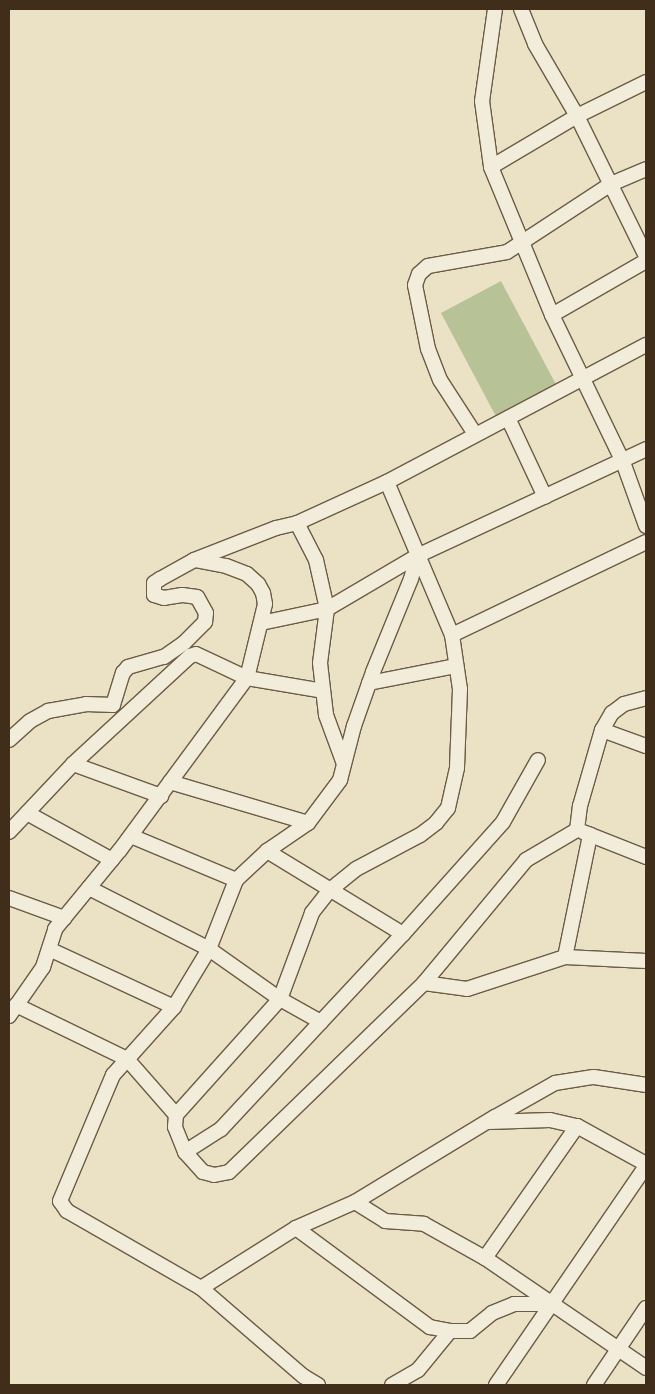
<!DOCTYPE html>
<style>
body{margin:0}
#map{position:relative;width:655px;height:1394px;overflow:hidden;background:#ebe2c6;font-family:Vollkorn,serif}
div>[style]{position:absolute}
.green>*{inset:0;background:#b7c396;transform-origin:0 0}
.roads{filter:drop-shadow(1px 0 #6c5b45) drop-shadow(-1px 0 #6c5b45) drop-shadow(0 1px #6c5b45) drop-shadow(0 -1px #6c5b45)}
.minor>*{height:14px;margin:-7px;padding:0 7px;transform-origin:7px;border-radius:7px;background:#f2ecda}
span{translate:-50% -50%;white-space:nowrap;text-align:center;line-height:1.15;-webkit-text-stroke:4.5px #f2ecda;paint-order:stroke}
.frame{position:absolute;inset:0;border:10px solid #412e1a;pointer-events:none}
</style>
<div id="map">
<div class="green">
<i style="left:501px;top:281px;width:119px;height:68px;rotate:62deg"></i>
</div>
<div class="roads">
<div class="minor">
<i style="left:495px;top:9px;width:93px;rotate:98deg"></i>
<i style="left:482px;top:101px;width:67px;rotate:82.2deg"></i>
<i style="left:491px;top:167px;width:160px;rotate:67.6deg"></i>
<i style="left:552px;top:315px;width:163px;rotate:64.2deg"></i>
<i style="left:623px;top:462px;width:68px;rotate:70.2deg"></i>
<i style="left:521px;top:9px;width:38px;rotate:68deg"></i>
<i style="left:535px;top:44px;width:83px;rotate:59.7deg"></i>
<i style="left:577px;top:116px;width:156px;rotate:63.8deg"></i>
<i style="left:491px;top:167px;width:100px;rotate:-30.7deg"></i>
<i style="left:577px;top:116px;width:77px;rotate:-26.2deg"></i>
<i style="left:552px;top:315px;width:108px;rotate:-29.9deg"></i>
<i style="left:508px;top:418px;width:87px;rotate:64.9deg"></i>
<i style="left:475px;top:434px;width:64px;rotate:-122.9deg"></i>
<i style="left:440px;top:380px;width:33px;rotate:-111deg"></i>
<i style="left:428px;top:349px;width:65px;rotate:-101.5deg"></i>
<i style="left:415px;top:285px;width:12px;rotate:-70deg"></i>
<i style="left:419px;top:274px;width:12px;rotate:-42deg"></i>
<i style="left:428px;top:266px;width:80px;rotate:-10deg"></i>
<i style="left:507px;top:252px;width:124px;rotate:-33.2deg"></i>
<i style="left:611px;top:184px;width:38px;rotate:-23deg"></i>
<i style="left:387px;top:482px;width:166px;rotate:67deg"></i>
<i style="left:452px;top:635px;width:55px;rotate:81.6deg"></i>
<i style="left:460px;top:689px;width:79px;rotate:92.2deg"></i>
<i style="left:457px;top:768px;width:41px;rotate:102.7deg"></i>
<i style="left:448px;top:808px;width:19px;rotate:129deg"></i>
<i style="left:436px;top:823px;width:20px;rotate:143deg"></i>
<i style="left:420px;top:835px;width:72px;rotate:152deg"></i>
<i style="left:356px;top:869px;width:35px;rotate:141deg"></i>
<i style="left:329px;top:891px;width:28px;rotate:128deg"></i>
<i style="left:312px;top:913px;width:92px;rotate:110.4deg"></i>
<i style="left:280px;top:999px;width:156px;rotate:131.9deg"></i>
<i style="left:176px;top:1115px;width:12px;rotate:95deg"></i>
<i style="left:175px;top:1127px;width:27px;rotate:68deg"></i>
<i style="left:185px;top:1152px;width:27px;rotate:48deg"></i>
<i style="left:203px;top:1172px;width:11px;rotate:15deg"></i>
<i style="left:214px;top:1175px;width:15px;rotate:-11deg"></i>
<i style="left:229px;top:1172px;width:272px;rotate:-44.1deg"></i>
<i style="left:424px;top:983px;width:160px;rotate:-50.3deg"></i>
<i style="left:526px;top:860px;width:59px;rotate:-30.5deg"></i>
<i style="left:297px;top:523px;width:42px;rotate:62.8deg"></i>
<i style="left:316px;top:560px;width:50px;rotate:77.3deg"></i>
<i style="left:327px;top:609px;width:54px;rotate:97.4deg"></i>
<i style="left:320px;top:663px;width:52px;rotate:83.4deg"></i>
<i style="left:326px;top:715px;width:52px;rotate:69.8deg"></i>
<i style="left:261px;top:623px;width:67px;rotate:-12deg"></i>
<i style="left:327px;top:609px;width:104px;rotate:-30.5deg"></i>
<i style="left:417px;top:556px;width:253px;rotate:-25deg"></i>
<i style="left:452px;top:635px;width:215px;rotate:-25.6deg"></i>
<i style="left:369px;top:683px;width:89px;rotate:-11.1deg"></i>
<i style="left:602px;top:730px;width:47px;rotate:20deg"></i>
<i style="left:9px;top:740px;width:28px;rotate:-42deg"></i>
<i style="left:30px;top:721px;width:21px;rotate:-29deg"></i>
<i style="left:48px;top:711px;width:39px;rotate:-10deg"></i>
<i style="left:86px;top:704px;width:27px;rotate:2deg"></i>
<i style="left:113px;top:705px;width:34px;rotate:-73deg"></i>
<i style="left:123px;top:673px;width:8px;rotate:-50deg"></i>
<i style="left:128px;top:667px;width:37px;rotate:-16deg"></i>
<i style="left:164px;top:657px;width:24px;rotate:-35deg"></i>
<i style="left:184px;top:643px;width:30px;rotate:-45deg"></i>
<i style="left:205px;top:622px;width:9px;rotate:-84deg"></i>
<i style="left:206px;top:613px;width:18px;rotate:-119deg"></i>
<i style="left:197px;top:597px;width:15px;rotate:-172deg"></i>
<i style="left:182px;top:595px;width:18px;rotate:171deg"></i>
<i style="left:164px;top:598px;width:10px;rotate:-163deg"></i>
<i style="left:154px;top:595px;width:12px;rotate:-90deg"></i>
<i style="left:154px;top:583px;width:7px;rotate:-34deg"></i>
<i style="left:160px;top:579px;width:39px;rotate:-29deg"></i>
<i style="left:194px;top:560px;width:88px;rotate:-21.3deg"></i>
<i style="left:276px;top:528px;width:22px;rotate:-13deg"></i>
<i style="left:297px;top:523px;width:99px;rotate:-24.5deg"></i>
<i style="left:387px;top:482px;width:293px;rotate:-27.9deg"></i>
<i style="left:73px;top:764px;width:94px;rotate:20deg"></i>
<i style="left:170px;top:782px;width:144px;rotate:16.5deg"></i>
<i style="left:27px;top:813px;width:97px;rotate:28.9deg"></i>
<i style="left:577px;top:830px;width:24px;rotate:-83deg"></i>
<i style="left:580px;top:806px;width:79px;rotate:-73.9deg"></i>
<i style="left:602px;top:730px;width:20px;rotate:-60deg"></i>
<i style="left:612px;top:713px;width:15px;rotate:-37deg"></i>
<i style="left:624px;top:704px;width:23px;rotate:-15deg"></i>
<i style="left:9px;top:832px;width:93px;rotate:-46.7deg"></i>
<i style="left:73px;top:764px;width:159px;rotate:-42.7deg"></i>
<i style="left:190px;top:656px;width:6px;rotate:-18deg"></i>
<i style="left:196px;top:654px;width:56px;rotate:25.2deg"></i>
<i style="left:247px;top:678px;width:77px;rotate:9.7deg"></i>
<i style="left:583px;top:832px;width:68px;rotate:21.6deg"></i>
<i style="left:131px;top:836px;width:114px;rotate:22.7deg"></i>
<i style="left:267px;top:851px;width:159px;rotate:31.4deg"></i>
<i style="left:89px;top:888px;width:135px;rotate:26.9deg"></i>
<i style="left:209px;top:949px;width:87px;rotate:35.2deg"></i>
<i style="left:280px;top:999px;width:47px;rotate:29.3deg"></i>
<i style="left:9px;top:898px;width:59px;rotate:20deg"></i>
<i style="left:49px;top:949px;width:138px;rotate:24.9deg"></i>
<i style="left:565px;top:957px;width:125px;rotate:-78.4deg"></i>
<i style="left:424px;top:983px;width:43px;rotate:7.9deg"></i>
<i style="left:467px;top:989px;width:103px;rotate:-18.1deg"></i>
<i style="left:565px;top:957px;width:81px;rotate:2.8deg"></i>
<i style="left:16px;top:1005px;width:123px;rotate:25.9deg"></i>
<i style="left:127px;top:1059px;width:74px;rotate:48.8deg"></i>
<i style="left:9px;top:1016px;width:60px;rotate:-55.2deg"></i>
<i style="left:43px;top:967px;width:40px;rotate:-72deg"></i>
<i style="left:55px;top:929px;width:102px;rotate:-50.6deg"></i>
<i style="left:120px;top:850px;width:214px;rotate:-53.6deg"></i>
<i style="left:247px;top:678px;width:76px;rotate:-76.3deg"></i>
<i style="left:265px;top:604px;width:11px;rotate:-100deg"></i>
<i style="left:263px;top:593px;width:10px;rotate:-119deg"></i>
<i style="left:258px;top:584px;width:15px;rotate:-138deg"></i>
<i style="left:247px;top:574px;width:22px;rotate:-159deg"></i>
<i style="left:226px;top:566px;width:32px;rotate:-169deg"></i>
<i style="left:488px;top:1122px;width:62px;rotate:-1.8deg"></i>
<i style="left:550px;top:1120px;width:28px;rotate:13deg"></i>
<i style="left:577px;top:1126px;width:79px;rotate:28.8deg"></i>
<i style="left:185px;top:1152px;width:43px;rotate:-32.6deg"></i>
<i style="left:221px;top:1129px;width:267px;rotate:-47deg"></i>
<i style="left:403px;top:934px;width:150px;rotate:-48.2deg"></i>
<i style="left:503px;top:822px;width:71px;rotate:-60.6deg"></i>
<i style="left:355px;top:1202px;width:36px;rotate:32deg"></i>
<i style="left:385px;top:1221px;width:39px;rotate:4deg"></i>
<i style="left:424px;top:1224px;width:70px;rotate:29.1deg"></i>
<i style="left:485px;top:1258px;width:195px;rotate:34.3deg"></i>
<i style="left:296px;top:1228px;width:167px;rotate:36.5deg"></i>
<i style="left:430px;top:1327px;width:20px;rotate:11deg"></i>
<i style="left:450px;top:1331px;width:20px"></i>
<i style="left:470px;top:1331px;width:28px;rotate:-39deg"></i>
<i style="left:492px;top:1313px;width:24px;rotate:-22deg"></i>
<i style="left:514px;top:1304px;width:39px"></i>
<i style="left:485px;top:1258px;width:161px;rotate:-55.1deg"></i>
<i style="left:201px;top:1288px;width:112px;rotate:-32.3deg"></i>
<i style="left:296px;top:1228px;width:64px;rotate:-23.8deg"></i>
<i style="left:355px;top:1202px;width:164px;rotate:-31.3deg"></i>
<i style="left:495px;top:1117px;width:69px;rotate:-29.5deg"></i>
<i style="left:555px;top:1083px;width:39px;rotate:-9deg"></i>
<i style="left:594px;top:1077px;width:53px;rotate:8.7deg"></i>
<i style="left:318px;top:1385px;width:17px;rotate:-149deg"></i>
<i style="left:303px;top:1376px;width:135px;rotate:-139.2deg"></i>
<i style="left:201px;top:1288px;width:155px;rotate:-150.1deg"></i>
<i style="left:67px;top:1211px;width:12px;rotate:-125deg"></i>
<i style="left:60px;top:1201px;width:137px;rotate:-67.2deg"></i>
<i style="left:113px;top:1075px;width:91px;rotate:-48.1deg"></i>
<i style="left:174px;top:1007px;width:68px;rotate:-58.9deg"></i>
<i style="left:209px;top:949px;width:74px;rotate:-68.6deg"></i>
<i style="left:236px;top:880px;width:42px;rotate:-43.1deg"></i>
<i style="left:267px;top:851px;width:50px;rotate:-34.3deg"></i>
<i style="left:308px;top:823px;width:54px;rotate:-53.3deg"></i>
<i style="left:340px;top:780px;width:56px;rotate:-75.5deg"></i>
<i style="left:354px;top:726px;width:57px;rotate:-70.6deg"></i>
<i style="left:373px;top:672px;width:100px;rotate:-67.8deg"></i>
<i style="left:411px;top:579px;width:24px;rotate:-75deg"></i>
<i style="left:392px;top:1385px;width:30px;rotate:-30deg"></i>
<i style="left:418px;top:1370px;width:50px;rotate:-50.6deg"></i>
<i style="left:496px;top:1385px;width:265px;rotate:-55.6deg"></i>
<i style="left:594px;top:1385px;width:93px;rotate:-56deg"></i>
</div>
</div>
<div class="frame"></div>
</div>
